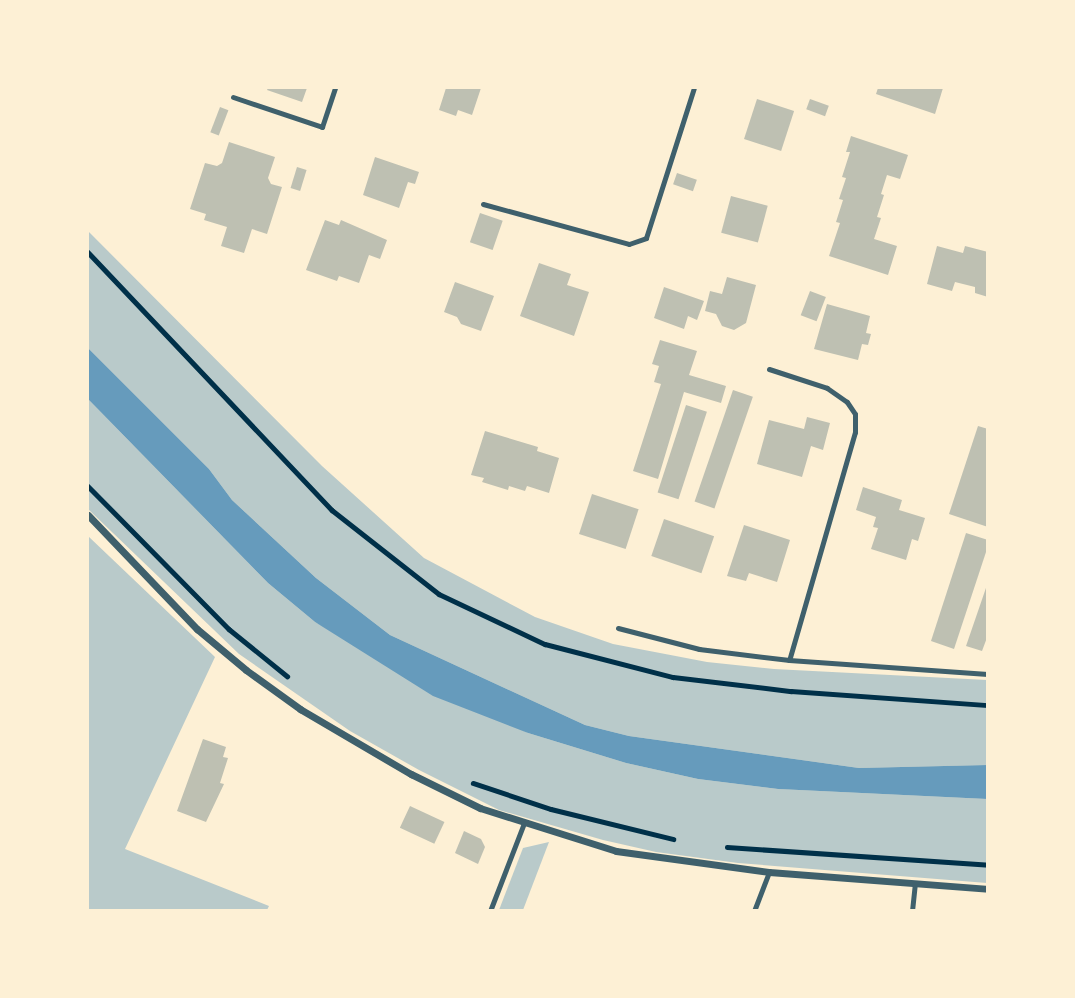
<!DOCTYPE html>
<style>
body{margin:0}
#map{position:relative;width:1075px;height:998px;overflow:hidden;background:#fdf0d5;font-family:Raleway,sans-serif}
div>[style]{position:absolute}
.green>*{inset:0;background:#b9caca}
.water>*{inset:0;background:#669bbc}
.building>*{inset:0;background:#bec0b2;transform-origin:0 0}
.path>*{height:4.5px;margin:-2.25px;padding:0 2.25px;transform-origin:2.25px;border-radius:2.25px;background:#003049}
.service>*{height:5px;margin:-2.5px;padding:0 2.5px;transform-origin:2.5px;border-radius:2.5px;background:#3f606c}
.minor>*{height:7px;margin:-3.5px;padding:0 3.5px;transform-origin:3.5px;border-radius:3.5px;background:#3f606c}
span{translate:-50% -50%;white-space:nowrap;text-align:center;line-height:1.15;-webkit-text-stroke:5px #fdf0d5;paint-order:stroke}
.frame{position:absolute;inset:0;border:89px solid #fdf0d5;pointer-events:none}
</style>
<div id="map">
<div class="green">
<i style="clip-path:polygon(88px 231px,322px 466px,424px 558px,535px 617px,613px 644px,707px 662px,774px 669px,987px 680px,987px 765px,859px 768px,629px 736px,585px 725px,390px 635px,316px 578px,232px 500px,209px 469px,88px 348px)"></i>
<i style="clip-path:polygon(88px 399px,268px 583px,315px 622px,528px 733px,626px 763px,698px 779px,778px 789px,987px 799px,987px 883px,738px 863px,656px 852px,603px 840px,499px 810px,419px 770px,350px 731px,239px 654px,88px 509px)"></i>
<i style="clip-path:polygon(88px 536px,215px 657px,125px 849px,269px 906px,267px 910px,88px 910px)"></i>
<i style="clip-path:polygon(549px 842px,523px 910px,499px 910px,523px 848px)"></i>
</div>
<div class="water">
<i style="clip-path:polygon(88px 348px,209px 469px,232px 500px,316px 578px,390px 635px,585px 725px,629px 736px,859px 768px,987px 765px,987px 799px,778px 789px,698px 779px,626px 763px,528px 733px,433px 696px,315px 622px,268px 583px,88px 399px)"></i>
</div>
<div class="building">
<i style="clip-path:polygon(268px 88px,307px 88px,302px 102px,267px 90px)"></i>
<i style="clip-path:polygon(446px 88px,481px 88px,472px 115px,458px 110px,456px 116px,439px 110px)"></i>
<i style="clip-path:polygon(878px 88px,943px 88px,935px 114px,876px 94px)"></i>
<i style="left:757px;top:99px;width:39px;height:42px;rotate:18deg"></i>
<i style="left:810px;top:99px;width:20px;height:11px;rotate:20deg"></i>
<i style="left:220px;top:107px;width:9px;height:27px;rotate:21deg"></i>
<i style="clip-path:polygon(851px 136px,908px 155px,900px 179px,887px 175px,881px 194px,884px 195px,877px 217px,881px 218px,874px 239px,897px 246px,888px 275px,829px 256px,840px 223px,836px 222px,843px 200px,839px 199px,846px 178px,842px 177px,850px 152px,846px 152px)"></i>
<i style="clip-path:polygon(229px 142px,275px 157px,268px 178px,271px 184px,282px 187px,267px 234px,252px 229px,244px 253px,221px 246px,227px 227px,204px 220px,206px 214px,190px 209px,205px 163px,217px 166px,222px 163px)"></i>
<i style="clip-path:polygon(375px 157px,419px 172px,415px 184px,408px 182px,399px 208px,363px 195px)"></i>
<i style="left:297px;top:167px;width:10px;height:22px;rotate:17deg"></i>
<i style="left:677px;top:173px;width:21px;height:12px;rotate:19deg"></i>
<i style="left:731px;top:196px;width:38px;height:38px;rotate:15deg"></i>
<i style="left:480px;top:213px;width:24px;height:31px;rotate:19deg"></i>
<i style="clip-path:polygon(325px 220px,339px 225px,341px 220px,387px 240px,380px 259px,369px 255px,359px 283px,339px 276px,337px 281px,306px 270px)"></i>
<i style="clip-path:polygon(937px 246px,963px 253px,965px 246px,988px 252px,988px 297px,975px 293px,975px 287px,955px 282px,952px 291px,927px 284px)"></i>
<i style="clip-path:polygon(539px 263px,571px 274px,567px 285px,589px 292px,574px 336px,520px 316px)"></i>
<i style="clip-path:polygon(727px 277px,756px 285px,746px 323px,734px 330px,722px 326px,716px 314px,705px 311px,710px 291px,722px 294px)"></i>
<i style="clip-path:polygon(455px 282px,494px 296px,481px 331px,461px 324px,457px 317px,444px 312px)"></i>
<i style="clip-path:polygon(664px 287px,704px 301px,697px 320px,688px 316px,684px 329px,654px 318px)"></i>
<i style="left:810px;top:291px;width:17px;height:26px;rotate:21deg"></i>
<i style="clip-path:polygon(827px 304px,870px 316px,866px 333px,871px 334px,868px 345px,862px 344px,858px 360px,814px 349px)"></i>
<i style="clip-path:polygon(660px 340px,697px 351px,689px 375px,726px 386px,721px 403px,684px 392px,658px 479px,633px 471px,661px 384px,654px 382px,659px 366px,652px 364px)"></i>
<i style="left:733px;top:390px;width:21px;height:118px;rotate:19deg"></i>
<i style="left:686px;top:405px;width:22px;height:92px;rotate:18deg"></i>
<i style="clip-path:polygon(807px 417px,830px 423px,823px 450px,811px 446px,802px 477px,757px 464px,769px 420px,804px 429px)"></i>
<i style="clip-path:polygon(978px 426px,988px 429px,988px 527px,949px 514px)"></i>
<i style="clip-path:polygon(485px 431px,538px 447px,537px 451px,559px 458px,549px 493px,527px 486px,525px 491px,509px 486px,508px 490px,482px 482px,484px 478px,471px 475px)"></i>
<i style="clip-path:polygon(863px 487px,902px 500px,899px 510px,925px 518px,918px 541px,912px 539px,906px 560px,871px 549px,878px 528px,873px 527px,876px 517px,856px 510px)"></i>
<i style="left:592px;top:494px;width:49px;height:42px;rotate:18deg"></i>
<i style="left:664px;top:519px;width:53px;height:39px;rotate:19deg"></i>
<i style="clip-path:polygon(744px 525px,790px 540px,777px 582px,749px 573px,746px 581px,727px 576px)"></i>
<i style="clip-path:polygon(966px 533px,988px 540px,988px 546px,954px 649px,931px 641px)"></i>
<i style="clip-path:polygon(988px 582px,988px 635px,982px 651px,966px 646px)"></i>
<i style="clip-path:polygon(203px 739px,226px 747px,223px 757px,228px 758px,220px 783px,224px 784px,206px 822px,177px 811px)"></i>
<i style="left:410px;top:806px;width:38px;height:24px;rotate:25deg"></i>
<i style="clip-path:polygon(464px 831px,481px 839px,485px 847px,478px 864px,455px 853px)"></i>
</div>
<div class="path">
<i style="left:88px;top:252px;width:355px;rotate:46.6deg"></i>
<i style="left:332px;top:510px;width:136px;rotate:38.1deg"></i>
<i style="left:439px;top:594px;width:117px;rotate:25.3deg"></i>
<i style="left:545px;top:644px;width:132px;rotate:14.5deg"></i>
<i style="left:673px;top:677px;width:119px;rotate:6.8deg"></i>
<i style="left:791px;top:691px;width:197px;rotate:4.1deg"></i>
<i style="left:88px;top:486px;width:201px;rotate:45.4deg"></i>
<i style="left:229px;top:629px;width:75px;rotate:39deg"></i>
<i style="left:473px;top:783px;width:82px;rotate:18.4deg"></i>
<i style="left:551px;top:809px;width:126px;rotate:13.8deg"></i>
<i style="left:727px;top:847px;width:262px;rotate:3.9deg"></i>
</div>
<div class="service">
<i style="left:233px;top:97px;width:94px;rotate:18.6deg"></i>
<i style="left:322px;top:127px;width:41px;rotate:-71.6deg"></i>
<i style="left:483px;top:204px;width:151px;rotate:15.3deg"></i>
<i style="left:629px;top:244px;width:18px;rotate:-19deg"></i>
<i style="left:646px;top:238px;width:157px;rotate:-72.3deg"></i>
<i style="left:769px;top:369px;width:61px;rotate:18.1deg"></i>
<i style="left:827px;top:388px;width:24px;rotate:35deg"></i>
<i style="left:847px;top:402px;width:14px;rotate:56deg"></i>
<i style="left:855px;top:414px;width:18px;rotate:90deg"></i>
<i style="left:855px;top:432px;width:237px;rotate:106.1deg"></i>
<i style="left:618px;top:628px;width:84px;rotate:14.5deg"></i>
<i style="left:699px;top:649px;width:91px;rotate:7deg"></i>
<i style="left:789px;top:660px;width:199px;rotate:4deg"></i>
<i style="left:490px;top:911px;width:94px;rotate:-68.9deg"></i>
<i style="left:754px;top:911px;width:42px;rotate:-69deg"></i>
<i style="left:912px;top:911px;width:28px;rotate:-84deg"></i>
</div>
<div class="minor">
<i style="left:88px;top:515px;width:158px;rotate:46.3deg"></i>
<i style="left:197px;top:629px;width:64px;rotate:39.9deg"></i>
<i style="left:246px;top:670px;width:67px;rotate:35.8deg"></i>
<i style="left:300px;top:709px;width:129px;rotate:30.4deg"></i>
<i style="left:411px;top:774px;width:77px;rotate:26.2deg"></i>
<i style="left:480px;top:808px;width:143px;rotate:17.5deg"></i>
<i style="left:616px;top:851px;width:154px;rotate:7.8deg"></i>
<i style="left:769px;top:872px;width:220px;rotate:4.4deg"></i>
</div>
<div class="frame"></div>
</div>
